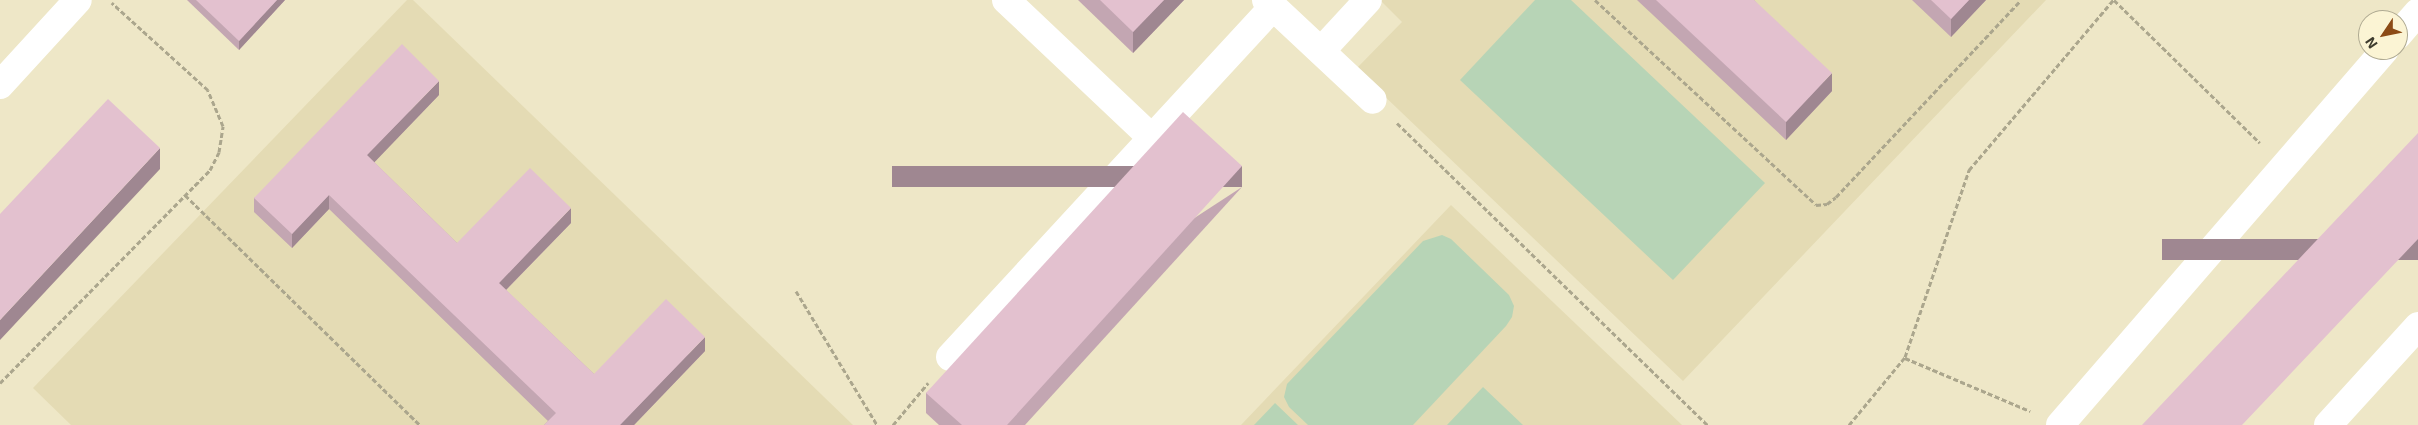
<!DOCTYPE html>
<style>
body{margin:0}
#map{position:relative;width:2418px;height:425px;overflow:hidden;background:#eee7c7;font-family:"Exo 2",sans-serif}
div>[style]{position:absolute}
.built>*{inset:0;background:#e4dbb4}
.green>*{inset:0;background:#b7d4b6}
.path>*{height:3px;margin-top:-1.5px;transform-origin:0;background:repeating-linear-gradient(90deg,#aba68d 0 5px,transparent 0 7.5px)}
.minor>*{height:28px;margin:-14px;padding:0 14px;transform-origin:14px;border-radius:14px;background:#fff}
.wall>*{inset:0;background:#c3a6b2}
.shaded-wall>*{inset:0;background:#9f8791;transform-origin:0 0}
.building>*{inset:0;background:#e3c1cf}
span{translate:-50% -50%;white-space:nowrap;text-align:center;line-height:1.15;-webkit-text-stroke:4px #fbf4d4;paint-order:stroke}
.north{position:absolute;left:2358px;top:10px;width:50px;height:50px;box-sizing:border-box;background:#fbf4d4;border:1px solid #afaa92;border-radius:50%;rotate:236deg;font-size:14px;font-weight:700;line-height:20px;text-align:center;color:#3d3b2e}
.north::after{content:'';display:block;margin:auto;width:18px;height:22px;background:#8c4b16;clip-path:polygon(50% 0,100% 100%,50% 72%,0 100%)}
</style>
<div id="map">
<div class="built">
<i style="clip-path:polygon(407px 0,413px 0,853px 425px,71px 425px,33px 388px)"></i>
<i style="clip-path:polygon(1380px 0,2046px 0,1683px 381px,1356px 69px,1402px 22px)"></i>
<i style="clip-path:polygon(1451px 205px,1682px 425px,1241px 425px)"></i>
</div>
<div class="green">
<i style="clip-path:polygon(1535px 0,1571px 0,1765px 183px,1673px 280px,1460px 80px)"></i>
<i style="clip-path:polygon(1442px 235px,1451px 239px,1509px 295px,1514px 306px,1512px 317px,1506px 326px,1413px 425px,1308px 425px,1289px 407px,1284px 397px,1287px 384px,1423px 241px)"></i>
<i style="clip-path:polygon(1483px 387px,1523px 425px,1447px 425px)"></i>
<i style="clip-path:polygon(1275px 403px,1298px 425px,1254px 425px)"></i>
</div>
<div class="path">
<i style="left:1595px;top:0;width:301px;rotate:42.8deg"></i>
<i style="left:1816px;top:205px;width:11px;rotate:-5deg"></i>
<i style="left:1827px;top:204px;width:11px;rotate:-38deg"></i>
<i style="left:1836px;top:197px;width:270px;rotate:-46.8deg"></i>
<i style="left:2114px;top:0;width:204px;rotate:44.4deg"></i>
<i style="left:1397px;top:123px;width:434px;rotate:44.2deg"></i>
<i style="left:185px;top:195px;width:329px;rotate:44.4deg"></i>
<i style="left:796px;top:291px;width:157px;rotate:58.8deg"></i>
<i style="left:1905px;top:358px;width:136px;rotate:23deg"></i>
<i style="left:0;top:383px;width:299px;rotate:-45.4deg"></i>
<i style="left:210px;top:170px;width:20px;rotate:-63deg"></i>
<i style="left:219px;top:152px;width:26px;rotate:-81deg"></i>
<i style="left:223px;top:126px;width:39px;rotate:-113deg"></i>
<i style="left:208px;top:90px;width:130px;rotate:-137.8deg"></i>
<i style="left:893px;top:425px;width:55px;rotate:-50.2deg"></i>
<i style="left:1849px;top:425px;width:88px;rotate:-50.5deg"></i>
<i style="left:1905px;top:357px;width:198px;rotate:-71.1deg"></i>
<i style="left:1969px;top:170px;width:223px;rotate:-49.7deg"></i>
</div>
<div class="minor">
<i style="left:1006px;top:0;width:201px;rotate:43.4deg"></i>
<i style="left:1266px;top:0;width:146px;rotate:43.1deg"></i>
<i style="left:2398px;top:35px;width:30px;rotate:-49deg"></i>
<i style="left:1321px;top:51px;width:69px;rotate:-47.3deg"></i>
<i style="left:0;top:85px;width:115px;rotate:-47.5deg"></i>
<i style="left:950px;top:357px;width:476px;rotate:-47.3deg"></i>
<i style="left:2060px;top:425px;width:496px;rotate:-49.1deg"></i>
<i style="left:2328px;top:425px;width:134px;rotate:-47.7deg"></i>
</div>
<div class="wall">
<i style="clip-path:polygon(187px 0,285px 0,239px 50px)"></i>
<i style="clip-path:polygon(1078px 0,1184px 0,1133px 53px)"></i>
<i style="clip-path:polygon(1637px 0,1754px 0,1832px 91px,1786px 140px)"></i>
<i style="clip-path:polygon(1912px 0,1986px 0,1951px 37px)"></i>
<i style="clip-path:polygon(439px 95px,374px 162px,457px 243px,571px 223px,506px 290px,594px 374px,705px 351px,634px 425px,544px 425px,548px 421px,329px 209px,292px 248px,254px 212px,254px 198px)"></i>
<i style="clip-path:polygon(1242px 187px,1025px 425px,939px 425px,926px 413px,926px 393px)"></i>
</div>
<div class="shaded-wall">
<i style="clip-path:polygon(277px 0,285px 0,239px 50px,239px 41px)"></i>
<i style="clip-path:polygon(1164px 0,1184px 0,1133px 53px,1133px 32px)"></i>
<i style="clip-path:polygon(1969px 0,1986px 0,1951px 37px,1951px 19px)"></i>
<i style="clip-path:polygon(1832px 73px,1832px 91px,1786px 140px,1786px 122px)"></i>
<i style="clip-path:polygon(439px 81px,439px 95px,367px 170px,367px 155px)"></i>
<i style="clip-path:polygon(160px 148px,160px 169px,0 340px,0 320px)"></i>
<i style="left:1242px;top:166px;width:21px;height:350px;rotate:90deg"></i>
<i style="clip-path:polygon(329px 195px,329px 209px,292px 248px,292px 234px)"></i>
<i style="clip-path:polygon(571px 208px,571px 223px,499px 297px,499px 283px)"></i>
<i style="left:2418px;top:239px;width:21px;height:256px;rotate:90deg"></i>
<i style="clip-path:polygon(705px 337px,705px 351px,634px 425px,620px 425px)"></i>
</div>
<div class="building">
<i style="clip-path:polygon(196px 0,277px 0,239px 41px)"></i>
<i style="clip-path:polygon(1100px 0,1164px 0,1133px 32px)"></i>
<i style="clip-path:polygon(1656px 0,1754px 0,1832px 73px,1786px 122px)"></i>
<i style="clip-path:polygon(1931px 0,1969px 0,1951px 19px)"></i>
<i style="clip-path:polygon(402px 44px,439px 81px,367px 155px,457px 243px,530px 168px,571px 208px,499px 283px,594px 374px,666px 299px,705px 337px,620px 425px,544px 425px,556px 413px,329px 195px,292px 234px,254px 198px)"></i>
<i style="clip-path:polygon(108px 99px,160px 148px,0 320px,0 214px)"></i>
<i style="clip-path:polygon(1183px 112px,1242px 166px,1007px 425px,962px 425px,926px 393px)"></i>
<i style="clip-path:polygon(2418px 133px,2418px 239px,2242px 425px,2142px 425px)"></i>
</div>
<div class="north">N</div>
</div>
